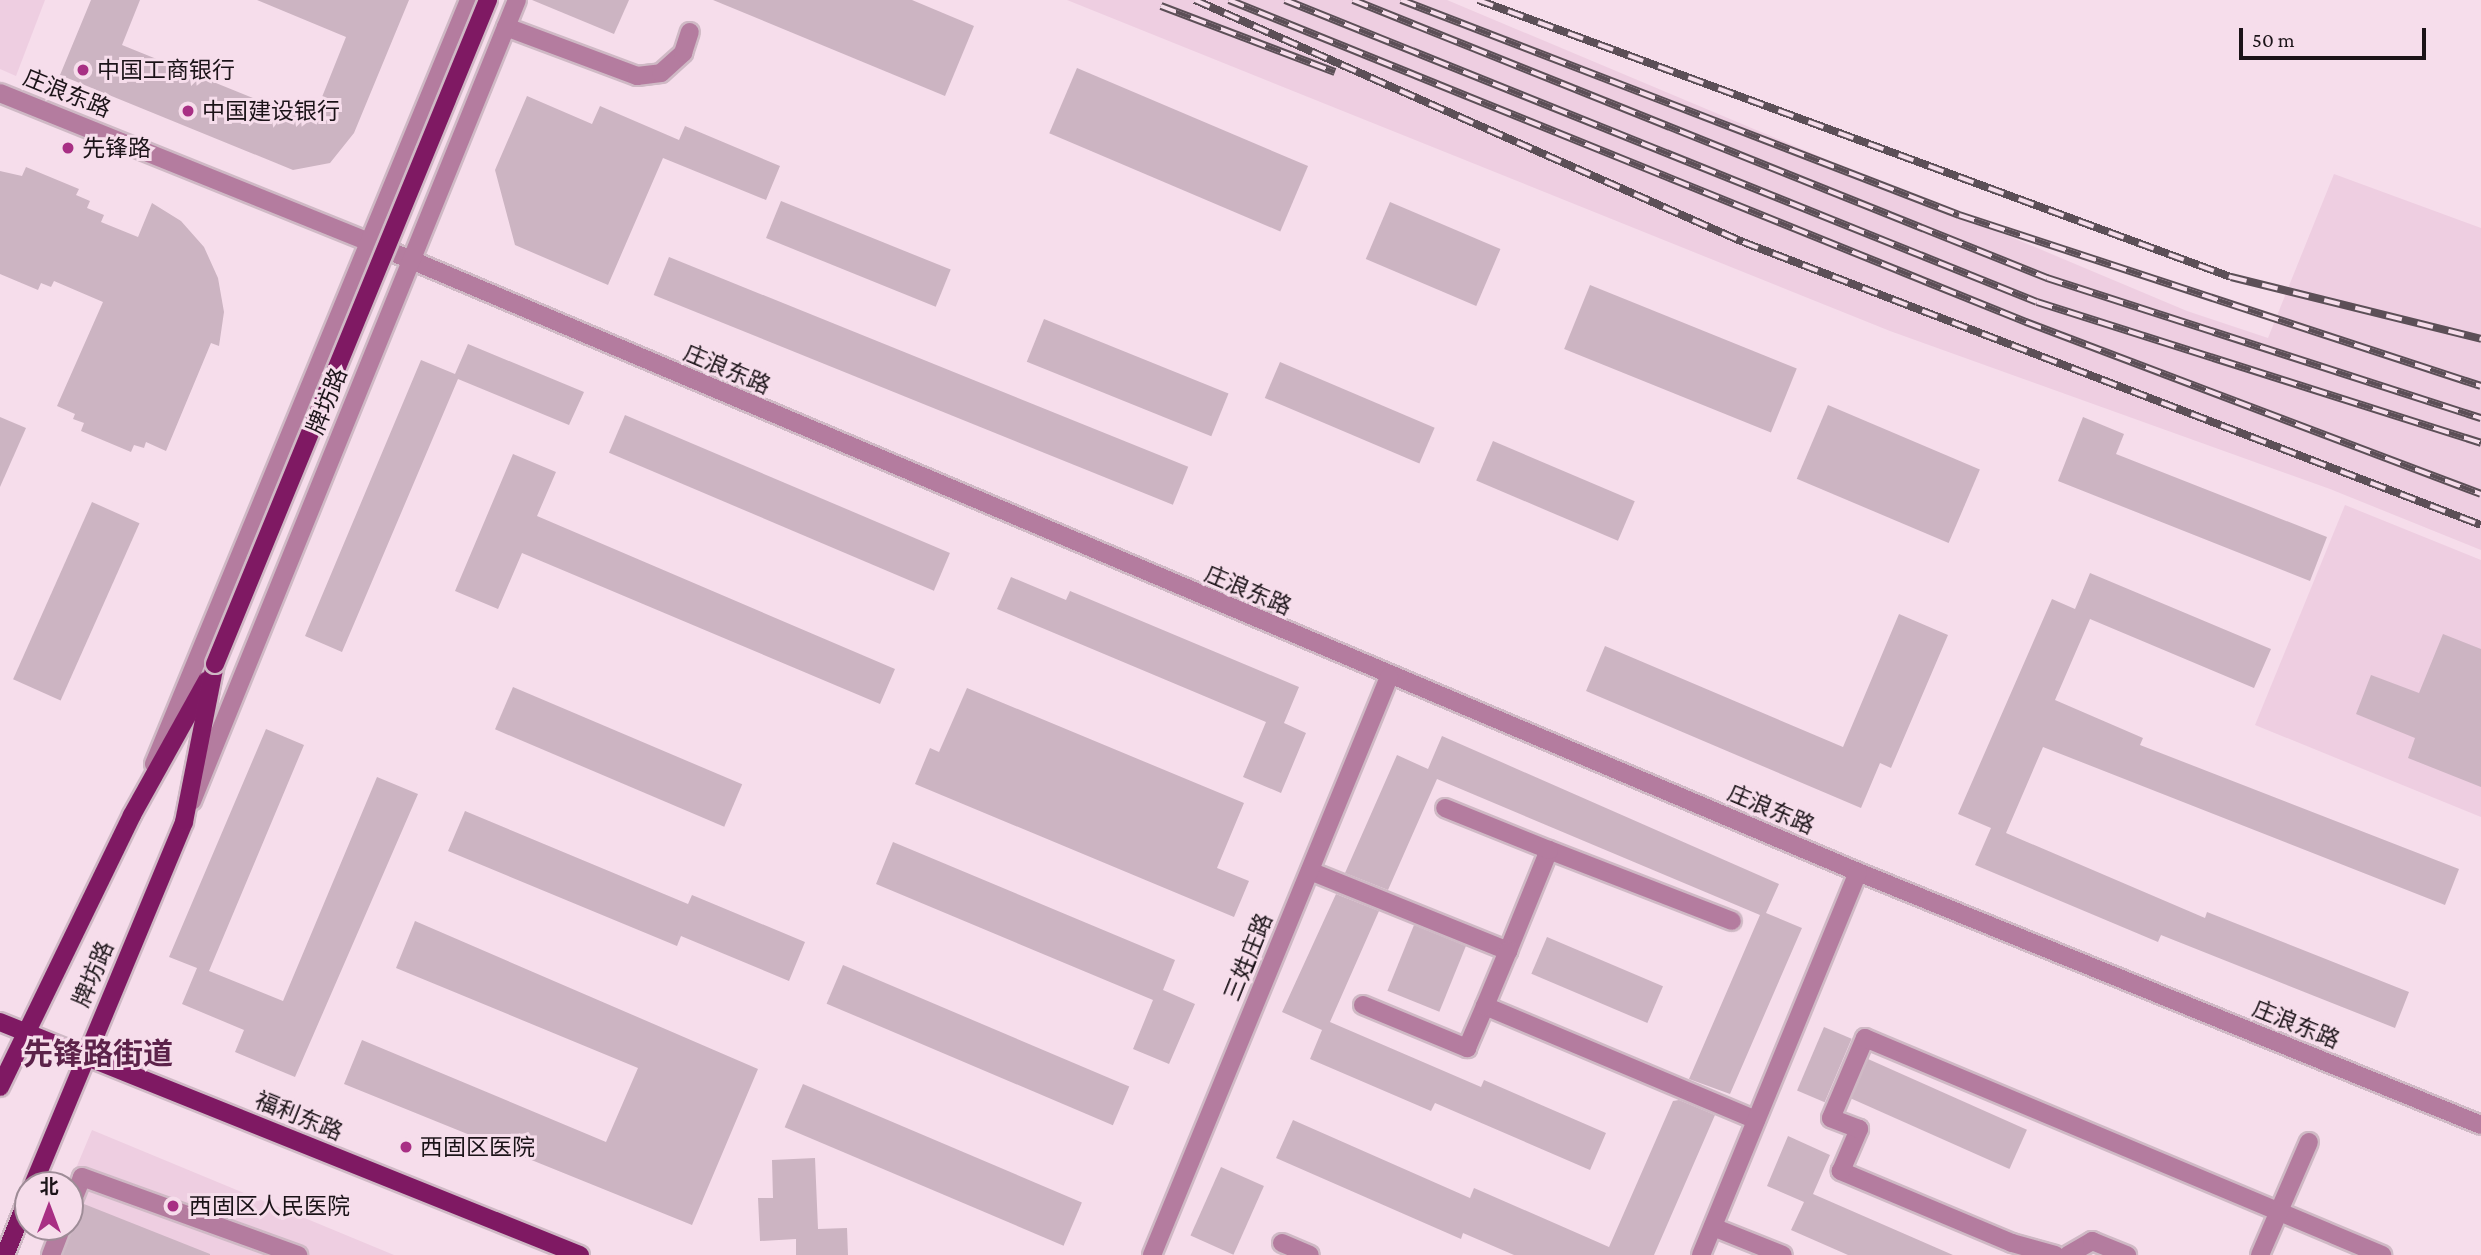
<!DOCTYPE html>
<meta charset="utf-8">
<style>
body{margin:0}
#map{position:relative;width:2481px;height:1255px;overflow:hidden;background:#f6ddeb;font-family:"Crimson Pro","Noto Sans SC",serif}
div>[style]{position:absolute}
.built>*{inset:0;background:#eecee1}
.building>*{inset:0;background:#ccb4c2;transform-origin:0 0}
.roads{filter:drop-shadow(2px 0 #cfb9c5) drop-shadow(-2px 0 #cfb9c5) drop-shadow(0 2px #cfb9c5) drop-shadow(0 -2px #cfb9c5)}
.minor>*{height:18px;margin:-9px;padding:0 9px;transform-origin:9px;border-radius:9px;background:#b47c9f}
.major>*{height:18px;margin:-9px;padding:0 9px;transform-origin:9px;border-radius:9px;background:#7f1963}
.rail>*{height:8px;margin-top:-4px;transform-origin:0;background:repeating-linear-gradient(90deg,#f6ddeb 0 16px,#5c4f57 0 32px);box-sizing:border-box;border-block:2px solid #5c4f57}
.bridges{filter:drop-shadow(2px 0 #cfb9c5) drop-shadow(-2px 0 #cfb9c5) drop-shadow(0 2px #cfb9c5) drop-shadow(0 -2px #cfb9c5)}
.major-bridge>*{height:18px;margin:-9px;padding:0 9px;transform-origin:9px;border-radius:9px;background:#7f1963}
.dots>*{width:19px;height:19px;translate:-50% -50%;box-sizing:border-box;border:4px solid #f6ddeb;border-radius:50%}
span{translate:-50% -50%;white-space:nowrap;text-align:center;line-height:1.15;-webkit-text-stroke:6px #f6ddeb;paint-order:stroke}
.poi-label{font-size:23px;color:#1b1318}
.left{translate:0 -50%;text-align:left}
.street-label{font-size:23px;color:#1b1318}
.district-label{font-size:30px;color:#5c224a;font-weight:700}
.north{position:absolute;left:14px;top:1171px;width:70px;height:70px;box-sizing:border-box;background:#f6ddeb;border:2px solid #9e8c97;border-radius:50%;rotate:0deg;font-size:19px;font-weight:700;line-height:28px;text-align:center;color:#1b1318}
.north::after{content:'';display:block;margin:auto;width:24px;height:32px;background:#a82f84;clip-path:polygon(50% 0,100% 100%,50% 72%,0 100%)}
.scale{position:absolute;left:2239px;top:28px;width:187px;height:32px;box-sizing:border-box;border:4px solid #1b1318;border-top:0;padding-left:9px;font-size:21px;line-height:24px;white-space:nowrap;color:#1b1318;-webkit-text-stroke:5px #f6ddeb;paint-order:stroke}
</style>
<div id="map">
<div class="built">
<i style="clip-path:polygon(0 0,45px 0,16px 76px,0 69px)"></i>
<i style="clip-path:polygon(1067px 0,1447px 0,2187px 311px,2268px 338px,2334px 174px,2481px 228px,2481px 550px,2330px 489px,1890px 331px)"></i>
<i style="clip-path:polygon(2345px 505px,2481px 560px,2481px 817px,2255px 725px)"></i>
<i style="clip-path:polygon(92px 1130px,394px 1255px,40px 1255px,52px 1227px,70px 1227px,69px 1185px)"></i>
</div>
<div class="building">
<i style="clip-path:polygon(91px 0,140px 0,122px 45px,312px 122px,346px 37px,257px 0,409px 0,354px 133px,330px 163px,293px 170px,60px 75px)"></i>
<i style="clip-path:polygon(532px 0,629px 0,614px 34px)"></i>
<i style="clip-path:polygon(713px 0,912px 0,974px 26px,945px 96px)"></i>
<i style="left:1077px;top:68px;width:251px;height:71px;rotate:23deg"></i>
<i style="clip-path:polygon(527px 96px,592px 124px,600px 106px,679px 140px,685px 126px,780px 166px,766px 200px,663px 158px,608px 285px,515px 245px,495px 170px)"></i>
<i style="clip-path:polygon(26px 167px,79px 189px,76px 195px,90px 201px,87px 208px,104px 215px,101px 222px,138px 237px,152px 203px,181px 221px,204px 247px,218px 278px,224px 312px,219px 346px,211px 343px,166px 451px,146px 442px,144px 448px,134px 445px,131px 452px,81px 431px,84px 423px,73px 419px,75px 414px,57px 406px,103px 302px,54px 281px,51px 287px,41px 283px,38px 290px,0 274px,0 171px,22px 176px)"></i>
<i style="left:781px;top:201px;width:183px;height:40px;rotate:22deg"></i>
<i style="left:1390px;top:202px;width:120px;height:62px;rotate:23deg"></i>
<i style="left:669px;top:257px;width:560px;height:41px;rotate:22deg"></i>
<i style="left:1590px;top:285px;width:223px;height:69px;rotate:22deg"></i>
<i style="left:1044px;top:319px;width:199px;height:46px;rotate:22deg"></i>
<i style="clip-path:polygon(468px 344px,584px 392px,569px 425px,458px 379px,342px 652px,305px 636px,421px 360px,455px 374px)"></i>
<i style="left:1280px;top:362px;width:168px;height:39px;rotate:23deg"></i>
<i style="left:1828px;top:405px;width:165px;height:80px;rotate:23deg"></i>
<i style="left:625px;top:415px;width:353px;height:41px;rotate:23deg"></i>
<i style="clip-path:polygon(0 417px,26px 428px,0 487px)"></i>
<i style="clip-path:polygon(2083px 417px,2124px 434px,2116px 454px,2327px 537px,2310px 581px,2058px 481px)"></i>
<i style="left:1493px;top:441px;width:154px;height:43px;rotate:23deg"></i>
<i style="clip-path:polygon(513px 454px,556px 472px,537px 516px,895px 669px,880px 704px,522px 553px,498px 609px,455px 591px)"></i>
<i style="left:92px;top:502px;width:52px;height:194px;rotate:24deg"></i>
<i style="clip-path:polygon(2090px 573px,2271px 649px,2254px 688px,2090px 619px,2055px 700px,2143px 738px,2140px 745px,2459px 869px,2445px 905px,2043px 747px,2006px 833px,2205px 918px,2207px 912px,2409px 992px,2395px 1028px,2161px 935px,2158px 942px,1975px 865px,1991px 828px,1958px 814px,2052px 599px,2075px 609px)"></i>
<i style="clip-path:polygon(1011px 577px,1066px 600px,1070px 591px,1299px 687px,1284px 723px,1306px 733px,1281px 793px,1243px 777px,1266px 722px,997px 609px)"></i>
<i style="clip-path:polygon(1899px 614px,1948px 635px,1891px 768px,1880px 763px,1861px 808px,1586px 691px,1605px 646px,1843px 747px)"></i>
<i style="clip-path:polygon(2443px 634px,2481px 649px,2481px 787px,2408px 758px,2415px 738px,2356px 714px,2371px 675px,2419px 693px)"></i>
<i style="left:513px;top:687px;width:249px;height:46px;rotate:23deg"></i>
<i style="clip-path:polygon(967px 688px,1244px 803px,1217px 868px,1249px 881px,1234px 917px,915px 784px,930px 748px,939px 752px)"></i>
<i style="clip-path:polygon(266px 729px,304px 745px,209px 971px,283px 1001px,377px 777px,418px 794px,295px 1077px,235px 1052px,244px 1030px,182px 1004px,197px 968px,169px 957px)"></i>
<i style="clip-path:polygon(1442px 736px,1779px 884px,1766px 913px,1802px 928px,1730px 1094px,1689px 1079px,1760px 915px,1437px 779px,1388px 890px,1345px 873px,1397px 755px,1428px 769px)"></i>
<i style="clip-path:polygon(465px 811px,688px 904px,692px 895px,805px 942px,789px 981px,681px 936px,677px 946px,448px 851px)"></i>
<i style="clip-path:polygon(893px 842px,1175px 960px,1163px 990px,1195px 1004px,1169px 1064px,1133px 1049px,1153px 1000px,876px 884px)"></i>
<i style="clip-path:polygon(1336px 894px,1379px 911px,1330px 1022px,1481px 1087px,1484px 1080px,1606px 1133px,1590px 1170px,1435px 1103px,1431px 1111px,1310px 1059px,1322px 1030px,1282px 1012px)"></i>
<i style="clip-path:polygon(415px 921px,758px 1069px,692px 1225px,344px 1084px,362px 1040px,606px 1142px,638px 1068px,396px 968px)"></i>
<i style="left:1414px;top:925px;width:56px;height:71px;rotate:22deg"></i>
<i style="left:1547px;top:937px;width:126px;height:40px;rotate:23deg"></i>
<i style="left:843px;top:965px;width:311px;height:42px;rotate:23deg"></i>
<i style="left:1824px;top:1027px;width:30px;height:69px;rotate:23deg"></i>
<i style="left:1868px;top:1059px;width:174px;height:43px;rotate:24deg"></i>
<i style="left:803px;top:1084px;width:303px;height:47px;rotate:23deg"></i>
<i style="clip-path:polygon(1679px 1100px,1715px 1115px,1654px 1255px,1514px 1255px,1463px 1233px,1461px 1239px,1276px 1158px,1293px 1120px,1470px 1198px,1474px 1188px,1609px 1247px,1673px 1101px)"></i>
<i style="clip-path:polygon(1788px 1136px,1830px 1155px,1813px 1194px,1953px 1255px,1848px 1255px,1791px 1230px,1804px 1202px,1767px 1186px)"></i>
<i style="clip-path:polygon(815px 1158px,818px 1229px,847px 1228px,848px 1255px,796px 1255px,796px 1239px,760px 1241px,758px 1198px,773px 1198px,772px 1160px)"></i>
<i style="left:1221px;top:1167px;width:47px;height:75px;rotate:24deg"></i>
<i style="clip-path:polygon(84px 1204px,210px 1254px,210px 1255px,63px 1255px,71px 1220px)"></i>
</div>
<div class="roads">
<div class="minor">
<i style="left:506px;top:27px;width:140px;rotate:20.5deg"></i>
<i style="left:637px;top:76px;width:24px;rotate:-7deg"></i>
<i style="left:661px;top:73px;width:30px;rotate:-42deg"></i>
<i style="left:683px;top:53px;width:22px;rotate:-72deg"></i>
<i style="left:0;top:93px;width:400px;rotate:22deg"></i>
<i style="left:371px;top:243px;width:1615px;rotate:22.93deg"></i>
<i style="left:1858px;top:872px;width:672px;rotate:22.1deg"></i>
<i style="left:154px;top:764px;width:826px;rotate:-67.59deg"></i>
<i style="left:192px;top:801px;width:864px;rotate:-67.92deg"></i>
<i style="left:1549px;top:850px;width:196px;rotate:21.2deg"></i>
<i style="left:1310px;top:871px;width:214px;rotate:22deg"></i>
<i style="left:1508px;top:951px;width:109px;rotate:-67.9deg"></i>
<i style="left:1549px;top:850px;width:112px;rotate:-158deg"></i>
<i style="left:1363px;top:1005px;width:113px;rotate:22.5deg"></i>
<i style="left:1467px;top:1048px;width:46px;rotate:-66.8deg"></i>
<i style="left:1485px;top:1006px;width:294px;rotate:22.8deg"></i>
<i style="left:1485px;top:1006px;width:60px;rotate:-67.3deg"></i>
<i style="left:70px;top:1207px;width:32px;rotate:-68deg"></i>
<i style="left:82px;top:1177px;width:230px;rotate:19.9deg"></i>
<i style="left:1713px;top:1227px;width:75px;rotate:21.8deg"></i>
<i style="left:1282px;top:1243px;width:30px;rotate:23deg"></i>
<i style="left:51px;top:1255px;width:30px;rotate:-69deg"></i>
<i style="left:1152px;top:1255px;width:625px;rotate:-67.7deg"></i>
<i style="left:1701px;top:1255px;width:414px;rotate:-67.7deg"></i>
<i style="left:2055px;top:1255px;width:45px;rotate:-164.4deg"></i>
<i style="left:2012px;top:1243px;width:186px;rotate:-157.2deg"></i>
<i style="left:1841px;top:1171px;width:46px;rotate:-66.8deg"></i>
<i style="left:1859px;top:1129px;width:30px;rotate:-159deg"></i>
<i style="left:1831px;top:1118px;width:87px;rotate:-67deg"></i>
<i style="left:1865px;top:1038px;width:561px;rotate:22.77deg"></i>
<i style="left:2068px;top:1255px;width:28px;rotate:-30deg"></i>
<i style="left:2092px;top:1241px;width:38px;rotate:22deg"></i>
<i style="left:2260px;top:1255px;width:123px;rotate:-66.6deg"></i>
</div>
<div class="major">
<i style="left:0;top:1022px;width:625px;rotate:21.89deg"></i>
<i style="left:0;top:1087px;width:302px;rotate:-64.1deg"></i>
<i style="left:132px;top:815px;width:154px;rotate:-60.9deg"></i>
<i style="left:33px;top:1185px;width:393px;rotate:-67.4deg"></i>
<i style="left:184px;top:822px;width:161px;rotate:-78.9deg"></i>
<i style="left:5px;top:1255px;width:61px;rotate:-68deg"></i>
</div>
</div>
<div class="rail">
<i style="left:1195px;top:0;width:599px;rotate:23.83deg"></i>
<i style="left:1743px;top:242px;width:790px;rotate:20.98deg"></i>
<i style="left:1229px;top:0;width:860px;rotate:22deg"></i>
<i style="left:2026px;top:322px;width:486px;rotate:20.7deg"></i>
<i style="left:1285px;top:0;width:810px;rotate:21.88deg"></i>
<i style="left:2037px;top:302px;width:466px;rotate:17.6deg"></i>
<i style="left:1353px;top:0;width:748px;rotate:21.83deg"></i>
<i style="left:2047px;top:278px;width:456px;rotate:17.9deg"></i>
<i style="left:1401px;top:0;width:598px;rotate:21.07deg"></i>
<i style="left:1959px;top:215px;width:549px;rotate:18.14deg"></i>
<i style="left:1478px;top:0;width:802px;rotate:20.2deg"></i>
<i style="left:2231px;top:277px;width:258px;rotate:13.9deg"></i>
<i style="left:1161px;top:6px;width:186px;rotate:20.8deg"></i>
</div>
<div class="bridges">
<div class="major-bridge">
<i style="left:215px;top:664px;width:718px;rotate:-67.65deg"></i>
</div>
</div>
<div class="dots">
<i style="left:83px;top:70px;background:#a82f84"></i>
<i style="left:188px;top:111px;background:#a82f84"></i>
<i style="left:68px;top:148px;background:#a82f84"></i>
<i style="left:406px;top:1147px;background:#a82f84"></i>
<i style="left:173px;top:1206px;background:#a82f84"></i>
</div>
<div class="poi-label">
<span class="left" style="left:97px;top:70px">中国工商银行</span>
<span class="left" style="left:202px;top:111px">中国建设银行</span>
<span class="left" style="left:82px;top:148px">先锋路</span>
<span class="left" style="left:420px;top:1147px">西固区医院</span>
<span class="left" style="left:189px;top:1206px">西固区人民医院</span>
</div>
<div class="street-label">
<span style="left:67px;top:93px;rotate:22deg">庄浪东路</span>
<span style="left:727px;top:369px;rotate:23deg">庄浪东路</span>
<span style="left:327px;top:401px;rotate:-68deg">牌坊路</span>
<span style="left:1248px;top:590px;rotate:23deg">庄浪东路</span>
<span style="left:1771px;top:809px;rotate:23deg">庄浪东路</span>
<span style="left:1248px;top:957px;rotate:-68deg">三姓庄路</span>
<span style="left:93px;top:974px;rotate:-67deg">牌坊路</span>
<span style="left:2296px;top:1024px;rotate:22deg">庄浪东路</span>
<span style="left:299px;top:1116px;rotate:22deg">福利东路</span>
</div>
<div class="district-label">
<span style="left:98px;top:1054px">先锋路街道</span>
</div>
<div class="north">北</div>
<div class="scale">50 m</div>
</div>
